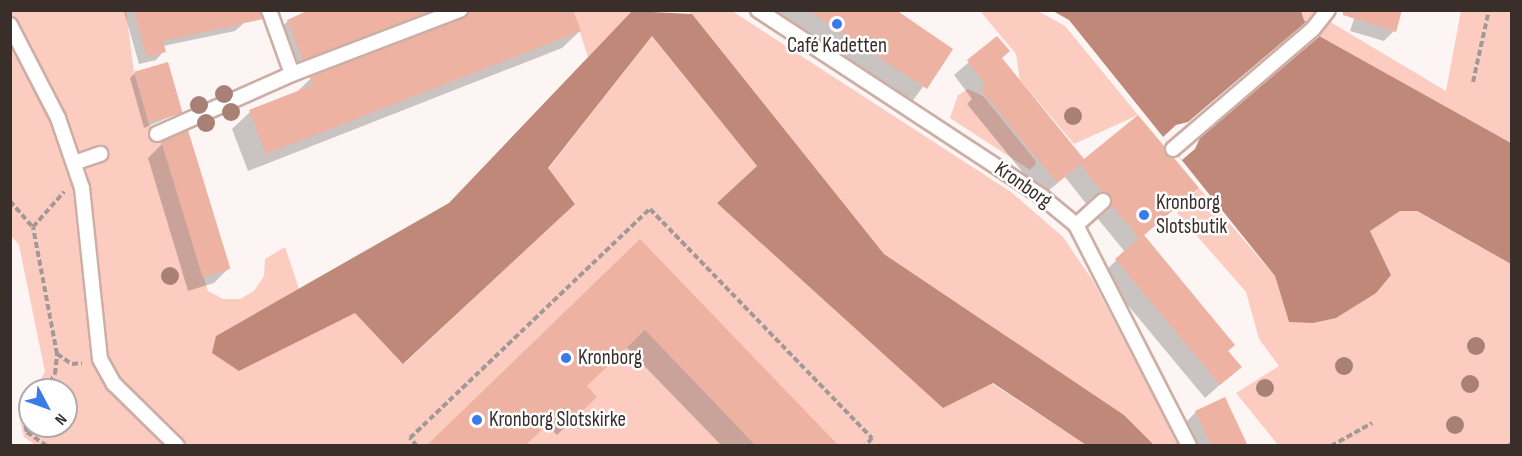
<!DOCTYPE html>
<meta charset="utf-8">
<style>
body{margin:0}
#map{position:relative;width:1522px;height:456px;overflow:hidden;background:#fcf5f3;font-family:"Sofia Sans Condensed",sans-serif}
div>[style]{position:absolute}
.green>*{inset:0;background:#fcccc0}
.water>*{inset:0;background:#c08879}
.pier>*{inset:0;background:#fcf5f3}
.shadow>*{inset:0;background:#0003}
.building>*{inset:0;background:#eeb2a3;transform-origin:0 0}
.path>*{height:4px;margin-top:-2px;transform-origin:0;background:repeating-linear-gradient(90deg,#a29996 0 6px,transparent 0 9px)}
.roads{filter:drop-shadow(2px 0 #cdaea5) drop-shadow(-2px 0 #cdaea5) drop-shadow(0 2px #cdaea5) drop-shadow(0 -2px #cdaea5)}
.lane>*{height:14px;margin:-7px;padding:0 7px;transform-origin:7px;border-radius:7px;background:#fff}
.trees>*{width:18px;height:18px;margin:-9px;border-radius:50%;background:#a98076}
.dots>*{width:16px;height:16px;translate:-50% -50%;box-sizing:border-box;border:3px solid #fff;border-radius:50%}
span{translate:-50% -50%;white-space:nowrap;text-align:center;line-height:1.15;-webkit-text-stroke:5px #fff;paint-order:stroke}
.poi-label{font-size:21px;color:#3a2e2b}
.left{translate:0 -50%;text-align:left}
.street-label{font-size:21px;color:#3a2e2b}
.frame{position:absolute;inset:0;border:12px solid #3a2e2b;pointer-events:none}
.north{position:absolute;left:18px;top:378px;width:60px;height:60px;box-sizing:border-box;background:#fff;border:2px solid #b0abaa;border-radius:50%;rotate:131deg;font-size:16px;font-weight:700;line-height:24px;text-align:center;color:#3a2e2b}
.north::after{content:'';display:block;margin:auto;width:21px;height:27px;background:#387be9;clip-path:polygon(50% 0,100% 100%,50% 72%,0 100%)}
</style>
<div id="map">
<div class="green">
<i style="clip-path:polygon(10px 11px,126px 11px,134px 72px,149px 124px,162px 142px,208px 291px,223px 299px,240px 299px,254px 291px,264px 276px,265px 259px,285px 247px,299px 289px,216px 336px,239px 371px,355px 312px,404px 364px,575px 203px,548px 169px,652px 36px,757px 166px,717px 203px,1086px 445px,35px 445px,24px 437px,19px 416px,30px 397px,30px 426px,66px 426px,66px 390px,34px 390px,45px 372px,19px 245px,11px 236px)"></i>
<i style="clip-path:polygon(573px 11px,632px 11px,588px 57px)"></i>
<i style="clip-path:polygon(688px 11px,732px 11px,1011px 192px,1063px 237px,1093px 281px,1179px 445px,1154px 445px,1124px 415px,884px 254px)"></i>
<i style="clip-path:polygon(980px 11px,1038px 11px,1065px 26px,1138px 115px,1074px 144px,1020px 80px,1016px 54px)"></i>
<i style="clip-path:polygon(1301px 11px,1312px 11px,1446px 91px,1461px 11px,1511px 11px,1511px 143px,1321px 37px,1304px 20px)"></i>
<i style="clip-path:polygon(968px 89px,983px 96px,1035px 160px,1036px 164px,1030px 170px,950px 118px,958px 95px)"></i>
<i style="clip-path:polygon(1199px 188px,1275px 276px,1289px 322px,1391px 275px,1370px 231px,1400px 211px,1416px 211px,1511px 264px,1511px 445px,1278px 445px,1236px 393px,1279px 366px,1259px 339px,1246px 292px,1177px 213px)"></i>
</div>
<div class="water">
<i style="clip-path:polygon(632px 11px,692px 14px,884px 254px,1124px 415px,1154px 445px,1086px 445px,993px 383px,943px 408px,717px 203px,757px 166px,652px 36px,548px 168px,575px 204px,403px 364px,355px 313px,239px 371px,212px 353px,216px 336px,449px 203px)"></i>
<i style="clip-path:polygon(1053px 11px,1301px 11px,1304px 20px,1321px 37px,1511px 143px,1511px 264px,1417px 211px,1400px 211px,1370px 231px,1391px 275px,1376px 293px,1336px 318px,1313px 323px,1289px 322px,1275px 276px,1069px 20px)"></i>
</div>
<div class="pier">
<i style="clip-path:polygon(1306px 22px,1320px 36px,1200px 138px,1195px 149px,1182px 160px,1163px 137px,1176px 125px,1188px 122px)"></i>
</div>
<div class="shadow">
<i style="clip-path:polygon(153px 10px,244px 23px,235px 31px,163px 46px,164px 51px,156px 60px,139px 64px,124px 11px)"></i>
<i style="clip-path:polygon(313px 10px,571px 10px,580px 31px,562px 48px,248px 171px,232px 129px,250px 112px,295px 94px,311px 78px,450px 25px,448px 20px,285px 77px,270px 38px,288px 21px)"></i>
<i style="clip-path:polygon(771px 10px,893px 10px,951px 49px,911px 103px)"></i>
<i style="clip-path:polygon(1357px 10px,1394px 31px,1384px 41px,1350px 31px)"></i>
<i style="clip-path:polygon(997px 38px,1000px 59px,1084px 161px,1165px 155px,1197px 188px,1143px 236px,1240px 367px,1205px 398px,1102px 274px,1125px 252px,1098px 219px,1096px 210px,1088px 206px,1065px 177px,1042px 196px,967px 104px,972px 99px,954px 75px)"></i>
<i style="clip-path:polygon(135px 73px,181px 112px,144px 128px,130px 78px)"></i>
<i style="clip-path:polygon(163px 143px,229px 268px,214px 283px,188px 291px,148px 158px)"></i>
<i style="clip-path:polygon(640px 241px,837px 446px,722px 446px,626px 347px,585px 387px,595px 397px,557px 435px,546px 424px)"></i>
<i style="clip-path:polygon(1196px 412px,1246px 446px,1190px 446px,1181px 427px)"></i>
</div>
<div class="building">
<i style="clip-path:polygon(134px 10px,260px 10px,263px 19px,163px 41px,166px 52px,147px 57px)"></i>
<i style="clip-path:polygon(309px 10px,433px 10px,303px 60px,287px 20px)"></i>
<i style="clip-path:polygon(469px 10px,573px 10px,581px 31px,266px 154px,249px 110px,313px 85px,310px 77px,463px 18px)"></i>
<i style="clip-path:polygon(808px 10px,896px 10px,953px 49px,927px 89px)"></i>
<i style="clip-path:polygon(1343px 10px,1402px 10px,1396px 32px,1343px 15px)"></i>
<i style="clip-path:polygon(997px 36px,1010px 51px,1002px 58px,1084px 159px,1138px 115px,1164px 146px,1166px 154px,1174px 158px,1199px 188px,1144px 235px,1235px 345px,1228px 351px,1242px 367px,1220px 385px,1115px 259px,1139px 238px,1111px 204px,1110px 196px,1102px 192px,1080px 164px,1057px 183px,980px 89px,986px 85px,967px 60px)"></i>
<i style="left:168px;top:62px;width:53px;height:35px;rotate:74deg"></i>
<i style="left:188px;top:130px;width:145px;height:29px;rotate:73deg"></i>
<i style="clip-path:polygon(640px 239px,839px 446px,756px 446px,645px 330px,587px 386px,597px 397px,575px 418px,565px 407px,525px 446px,426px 446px)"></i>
<i style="clip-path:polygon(1225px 397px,1248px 446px,1211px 446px,1195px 411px)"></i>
</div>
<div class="path">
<i style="left:1473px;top:82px;width:74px;rotate:-77.5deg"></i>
<i style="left:10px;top:201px;width:35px;rotate:49deg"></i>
<i style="left:57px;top:354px;width:18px;rotate:34deg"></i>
<i style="left:72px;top:364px;width:10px;rotate:-6deg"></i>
<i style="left:45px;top:390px;width:19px;rotate:-58deg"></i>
<i style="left:55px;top:374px;width:20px;rotate:-84deg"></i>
<i style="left:57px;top:354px;width:129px;rotate:-100.7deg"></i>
<i style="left:33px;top:227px;width:47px;rotate:-48.5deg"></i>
<i style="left:30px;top:409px;width:11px;rotate:131deg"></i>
<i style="left:23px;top:417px;width:16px;rotate:75deg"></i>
<i style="left:27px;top:432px;width:24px;rotate:35deg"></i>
<i style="left:417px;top:446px;width:11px;rotate:-131deg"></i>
<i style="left:410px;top:438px;width:332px;rotate:-43.7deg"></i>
<i style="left:650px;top:209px;width:319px;rotate:45.9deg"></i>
<i style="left:872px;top:438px;width:11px;rotate:131deg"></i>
<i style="left:1331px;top:446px;width:47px;rotate:-29.3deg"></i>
<i style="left:1508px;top:446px;width:5px;rotate:-37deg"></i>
</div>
<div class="roads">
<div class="lane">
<i style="left:269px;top:10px;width:68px;rotate:70.2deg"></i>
<i style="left:758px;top:10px;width:339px;rotate:33.3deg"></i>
<i style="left:1041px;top:196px;width:45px;rotate:39.6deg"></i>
<i style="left:10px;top:25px;width:105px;rotate:62.7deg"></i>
<i style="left:58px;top:118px;width:74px;rotate:71.1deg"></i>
<i style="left:82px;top:188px;width:172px;rotate:84deg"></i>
<i style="left:100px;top:359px;width:29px;rotate:61deg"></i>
<i style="left:114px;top:384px;width:88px;rotate:44.5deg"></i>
<i style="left:157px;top:134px;width:148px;rotate:-24deg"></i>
<i style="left:292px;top:74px;width:180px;rotate:-20.9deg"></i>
<i style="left:1173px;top:149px;width:184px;rotate:-40.6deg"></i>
<i style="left:1313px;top:29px;width:24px;rotate:-52deg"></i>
<i style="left:74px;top:163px;width:28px;rotate:-19deg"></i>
<i style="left:1103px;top:201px;width:36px;rotate:138deg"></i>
<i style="left:1076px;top:225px;width:248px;rotate:62.9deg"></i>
</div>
</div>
<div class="trees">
<i style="left:224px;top:94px"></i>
<i style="left:199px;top:105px"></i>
<i style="left:231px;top:112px"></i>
<i style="left:1073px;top:116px"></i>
<i style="left:206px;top:123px"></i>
<i style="left:170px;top:276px"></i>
<i style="left:1476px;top:346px"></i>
<i style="left:1344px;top:366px"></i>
<i style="left:1470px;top:384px"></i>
<i style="left:1265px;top:388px"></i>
<i style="left:1455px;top:425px"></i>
</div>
<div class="dots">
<i style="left:837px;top:24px;background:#387be9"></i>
<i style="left:1144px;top:215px;background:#387be9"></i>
<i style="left:566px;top:358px;background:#387be9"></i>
<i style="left:477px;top:420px;background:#387be9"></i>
</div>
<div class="poi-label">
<span style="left:837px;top:46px">Café Kadetten</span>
<span class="left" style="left:1156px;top:215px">Kronborg<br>Slotsbutik</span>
<span class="left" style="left:578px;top:358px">Kronborg</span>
<span class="left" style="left:489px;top:420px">Kronborg Slotskirke</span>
</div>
<div class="street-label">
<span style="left:1023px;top:185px;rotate:35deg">Kronborg</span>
</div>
<div class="frame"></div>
<div class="north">N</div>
</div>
